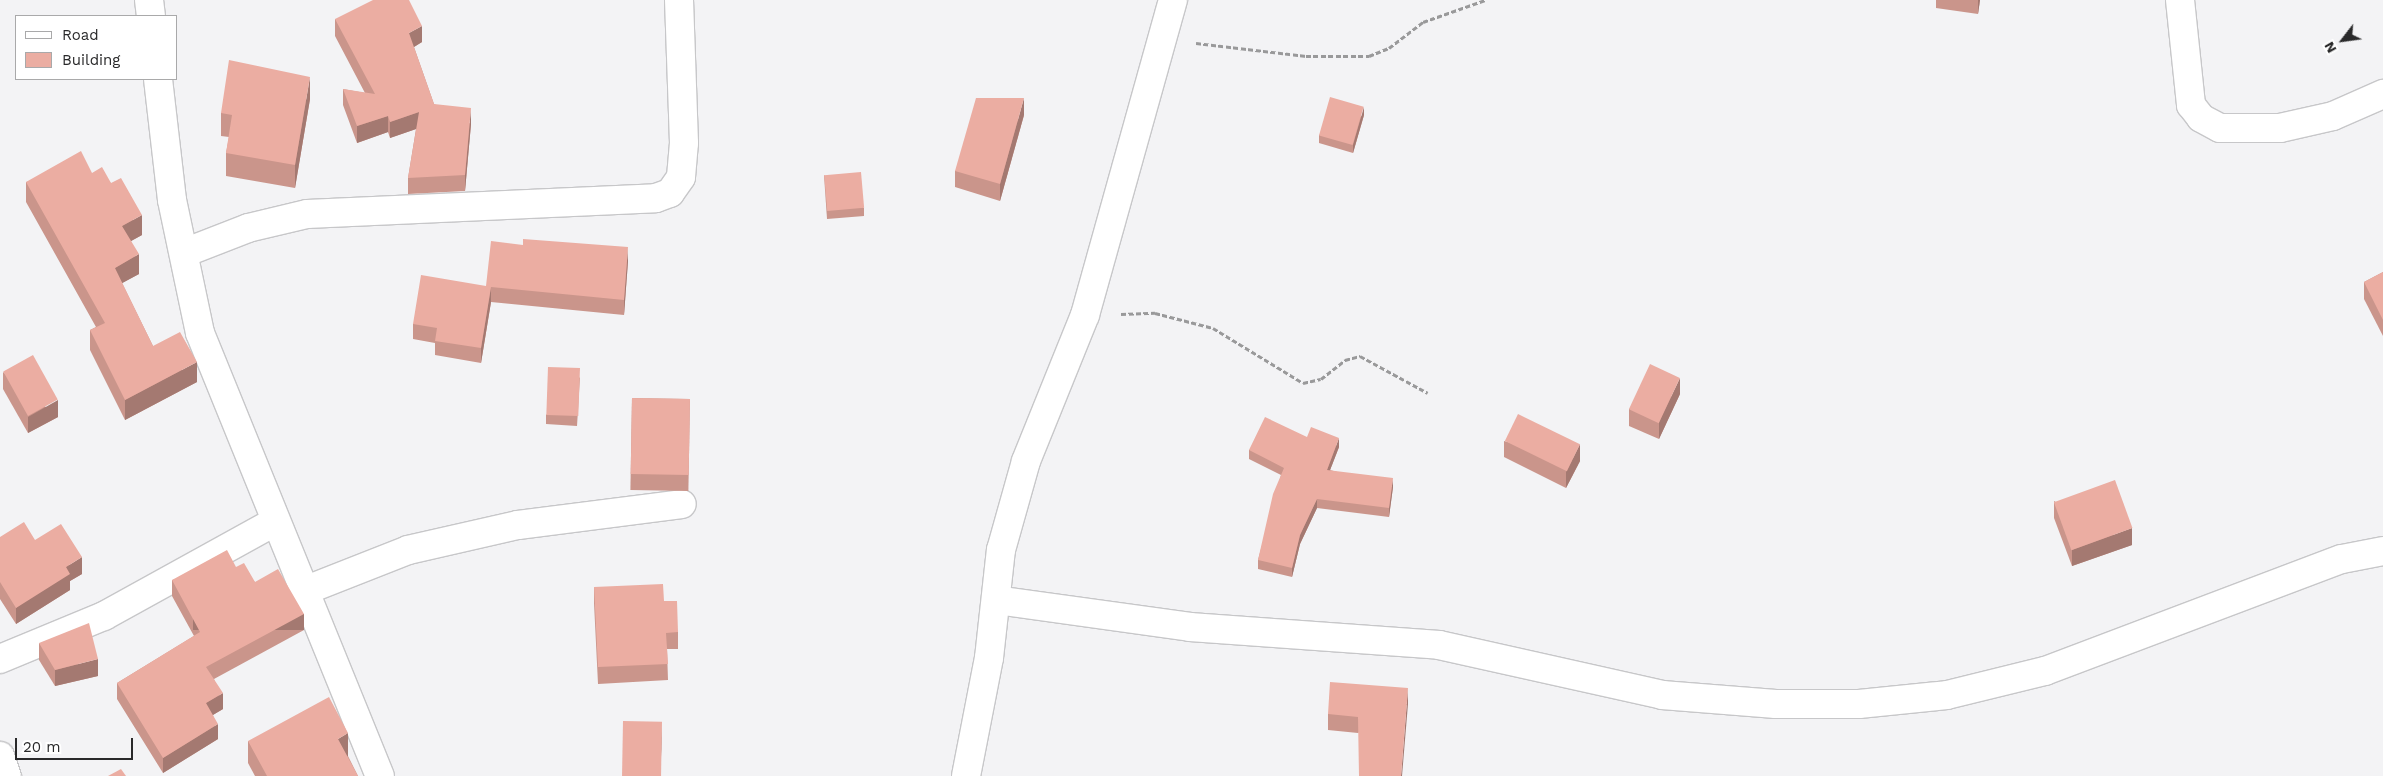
<!DOCTYPE html>
<style>
body{margin:0}
#map{position:relative;width:2383px;height:776px;overflow:hidden;background:#f3f3f5;font-family:"Work Sans",sans-serif}
div>[style]{position:absolute}
.path>*{height:3px;margin-top:-1.5px;transform-origin:0;background:repeating-linear-gradient(90deg,#99999a 0 5px,transparent 0 7.5px)}
.roads{filter:drop-shadow(1px 0 #c7c7c9) drop-shadow(-1px 0 #c7c7c9) drop-shadow(0 1px #c7c7c9) drop-shadow(0 -1px #c7c7c9)}
.street>*{height:28px;margin:-14px;padding:0 14px;transform-origin:14px;border-radius:14px;background:#fff}
.wall>*{inset:0;background:#ca958b;transform-origin:0 0}
.shaded-wall>*{inset:0;background:#a47971;transform-origin:0 0}
.building>*{inset:0;background:#ebada2;transform-origin:0 0}
span{translate:-50% -50%;white-space:nowrap;text-align:center;line-height:1.15;-webkit-text-stroke:5px #fff;paint-order:stroke}
.legend{position:absolute;left:15px;top:15px;width:162px;height:65px;box-sizing:border-box;background:#fff;border:1px solid #a9a9aa;margin:0;padding:6px 9px;list-style:none;font-size:15px;color:#29292a}
.legend li{display:flex;align-items:center;gap:10px;height:25px}
.legend b{width:25px;border:1px solid #a9a9aa}
.north{position:absolute;left:2318px;top:15px;width:50px;height:50px;-webkit-text-stroke:4px #fff;paint-order:stroke;rotate:240deg;font-size:14px;font-weight:700;line-height:20px;text-align:center;color:#29292a}
.north::after{content:'';display:block;margin:auto;width:18px;height:22px;background:#29292a;clip-path:polygon(50% 0,100% 100%,50% 72%,0 100%)}
.scale{position:absolute;left:15px;top:738px;width:118px;height:22px;box-sizing:border-box;border:2px solid #29292a;border-top:0;padding-left:6px;font-size:15px;line-height:18px;white-space:nowrap;color:#29292a;-webkit-text-stroke:4px #fff;paint-order:stroke}
</style>
<div id="map">
<div class="path">
<i style="left:1196px;top:43px;width:111px;rotate:6.7deg"></i>
<i style="left:1306px;top:56px;width:63px"></i>
<i style="left:1369px;top:56px;width:22px;rotate:-22deg"></i>
<i style="left:1389px;top:48px;width:43px;rotate:-37.4deg"></i>
<i style="left:1423px;top:22px;width:66px;rotate:-19.5deg"></i>
<i style="left:1121px;top:314px;width:34px;rotate:-2deg"></i>
<i style="left:1155px;top:313px;width:60px;rotate:14.5deg"></i>
<i style="left:1213px;top:328px;width:105px;rotate:31.4deg"></i>
<i style="left:1303px;top:383px;width:18px;rotate:-13deg"></i>
<i style="left:1321px;top:379px;width:31px;rotate:-38deg"></i>
<i style="left:1345px;top:360px;width:16px;rotate:-15deg"></i>
<i style="left:1360px;top:356px;width:77px;rotate:28.6deg"></i>
</div>
<div class="roads">
<div class="street">
<i style="left:149px;top:0;width:16px;rotate:83deg"></i>
<i style="left:2180px;top:0;width:106px;rotate:84deg"></i>
<i style="left:2191px;top:105px;width:16px;rotate:52deg"></i>
<i style="left:2201px;top:118px;width:21px;rotate:28deg"></i>
<i style="left:2220px;top:128px;width:60px"></i>
<i style="left:2280px;top:128px;width:54px;rotate:-12.8deg"></i>
<i style="left:2333px;top:116px;width:55px;rotate:-23.7deg"></i>
<i style="left:158px;top:79px;width:122px;rotate:83.4deg"></i>
<i style="left:172px;top:200px;width:136px;rotate:78.1deg"></i>
<i style="left:200px;top:333px;width:478px;rotate:67.9deg"></i>
<i style="left:184px;top:253px;width:69px;rotate:-21.3deg"></i>
<i style="left:248px;top:228px;width:61px;rotate:-13.3deg"></i>
<i style="left:307px;top:214px;width:349px;rotate:-2.6deg"></i>
<i style="left:656px;top:198px;width:15px;rotate:-20deg"></i>
<i style="left:670px;top:193px;width:19px;rotate:-55deg"></i>
<i style="left:681px;top:177px;width:34px;rotate:-85deg"></i>
<i style="left:684px;top:143px;width:143px;rotate:-92deg"></i>
<i style="left:304px;top:591px;width:112px;rotate:-21.5deg"></i>
<i style="left:408px;top:550px;width:113px;rotate:-12.8deg"></i>
<i style="left:518px;top:525px;width:165px;rotate:-7.3deg"></i>
<i style="left:996px;top:600px;width:196px;rotate:7.9deg"></i>
<i style="left:1190px;top:627px;width:250px;rotate:4.1deg"></i>
<i style="left:1439px;top:645px;width:229px;rotate:12.6deg"></i>
<i style="left:1662px;top:695px;width:114px;rotate:4.5deg"></i>
<i style="left:1776px;top:704px;width:83px"></i>
<i style="left:1859px;top:704px;width:88px;rotate:-5.8deg"></i>
<i style="left:1947px;top:695px;width:101px;rotate:-13.8deg"></i>
<i style="left:2045px;top:671px;width:317px;rotate:-20.7deg"></i>
<i style="left:2342px;top:559px;width:42px;rotate:-11deg"></i>
<i style="left:0;top:659px;width:113px;rotate:-22.5deg"></i>
<i style="left:104px;top:616px;width:194px;rotate:-28.9deg"></i>
<i style="left:0;top:756px;width:21px;rotate:71deg"></i>
<i style="left:966px;top:776px;width:120px;rotate:-79deg"></i>
<i style="left:989px;top:658px;width:109px;rotate:-83.7deg"></i>
<i style="left:1001px;top:550px;width:92px;rotate:-74.3deg"></i>
<i style="left:1026px;top:461px;width:157px;rotate:-68deg"></i>
<i style="left:1085px;top:315px;width:327px;rotate:-74.4deg"></i>
</div>
</div>
<div class="wall">
<i style="clip-path:polygon(1936px 0,1980px 0,1978px 14px,1936px 8px)"></i>
<i style="clip-path:polygon(335px 19px,422px 42px,414px 47px,434px 104px,471px 124px,465px 191px,408px 194px,408px 178px,416px 129px,390px 138px,388px 132px,357px 143px,343px 105px,343px 89px,365px 93px,335px 36px)"></i>
<i style="clip-path:polygon(310px 99px,295px 188px,226px 176px,226px 153px,229px 137px,221px 136px,221px 113px)"></i>
<i style="clip-path:polygon(1024px 115px,1000px 201px,955px 187px,955px 171px)"></i>
<i style="clip-path:polygon(1364px 115px,1353px 153px,1319px 143px,1319px 135px)"></i>
<i style="clip-path:polygon(92px 173px,111px 183px,142px 235px,131px 241px,139px 274px,122px 283px,153px 346px,197px 382px,125px 420px,90px 350px,90px 330px,96px 327px,26px 202px,26px 182px)"></i>
<i style="clip-path:polygon(824px 175px,864px 208px,864px 216px,827px 219px)"></i>
<i style="clip-path:polygon(628px 261px,624px 315px,491px 302px,481px 363px,435px 355px,435px 343px,413px 339px,413px 324px,486px 286px)"></i>
<i style="clip-path:polygon(2383px 272px,2383px 336px,2364px 299px,2364px 282px)"></i>
<i style="clip-path:polygon(3px 372px,58px 417px,28px 433px,3px 389px)"></i>
<i style="clip-path:polygon(580px 377px,577px 426px,546px 424px,546px 415px)"></i>
<i style="clip-path:polygon(1680px 394px,1659px 439px,1629px 426px,1629px 409px)"></i>
<i style="left:632px;top:398px;width:58px;height:92px;rotate:1deg"></i>
<i style="clip-path:polygon(1307px 437px,1339px 447px,1330px 470px,1393px 487px,1389px 517px,1317px 508px,1300px 544px,1292px 577px,1258px 569px,1258px 560px,1281px 475px,1249px 459px,1249px 450px)"></i>
<i style="clip-path:polygon(1504px 441px,1580px 461px,1566px 488px,1504px 457px)"></i>
<i style="clip-path:polygon(2054px 501px,2132px 545px,2072px 566px,2054px 518px)"></i>
<i style="clip-path:polygon(0 537px,35px 540px,82px 574px,70px 581px,70px 590px,16px 624px,0 599px)"></i>
<i style="clip-path:polygon(236px 567px,255px 582px,304px 630px,214px 679px,223px 709px,213px 715px,218px 739px,163px 773px,117px 699px,117px 683px,194px 636px,172px 596px,172px 580px)"></i>
<i style="clip-path:polygon(594px 587px,664px 601px,678px 632px,678px 649px,667px 649px,668px 680px,598px 684px,594px 603px)"></i>
<i style="clip-path:polygon(39px 643px,98px 676px,55px 686px,39px 660px)"></i>
<i style="clip-path:polygon(1408px 704px,1358px 733px,1328px 730px,1328px 714px)"></i>
<i style="clip-path:polygon(248px 741px,348px 756px,358px 776px,255px 776px,248px 763px)"></i>
</div>
<div class="shaded-wall">
<i style="clip-path:polygon(1978px 0,1980px 0,1978px 14px)"></i>
<i style="clip-path:polygon(422px 26px,422px 42px,409px 50px,409px 33px)"></i>
<i style="clip-path:polygon(310px 77px,310px 99px,295px 188px,295px 165px)"></i>
<i style="clip-path:polygon(1024px 98px,1024px 115px,1000px 201px,1000px 184px)"></i>
<i style="clip-path:polygon(1364px 107px,1364px 115px,1353px 153px,1353px 145px)"></i>
<i style="clip-path:polygon(471px 108px,471px 124px,465px 191px,465px 175px)"></i>
<i style="clip-path:polygon(419px 112px,419px 128px,390px 138px,390px 122px)"></i>
<i style="clip-path:polygon(388px 116px,388px 132px,357px 143px,357px 126px)"></i>
<i style="clip-path:polygon(142px 215px,142px 235px,122px 246px,122px 226px)"></i>
<i style="clip-path:polygon(628px 247px,628px 261px,624px 315px,624px 300px)"></i>
<i style="clip-path:polygon(139px 254px,139px 274px,115px 287px,115px 268px)"></i>
<i style="clip-path:polygon(491px 287px,491px 302px,481px 363px,481px 348px)"></i>
<i style="clip-path:polygon(197px 362px,197px 382px,125px 420px,125px 400px)"></i>
<i style="clip-path:polygon(1680px 378px,1680px 394px,1659px 439px,1659px 422px)"></i>
<i style="clip-path:polygon(58px 400px,58px 417px,28px 433px,28px 417px)"></i>
<i style="clip-path:polygon(1339px 438px,1339px 447px,1327px 478px,1327px 470px)"></i>
<i style="clip-path:polygon(1580px 444px,1580px 461px,1566px 488px,1566px 472px)"></i>
<i style="clip-path:polygon(1393px 478px,1393px 487px,1389px 517px,1389px 508px)"></i>
<i style="clip-path:polygon(1317px 499px,1317px 508px,1300px 544px,1292px 577px,1292px 568px,1300px 535px)"></i>
<i style="clip-path:polygon(2132px 528px,2132px 545px,2072px 566px,2072px 550px)"></i>
<i style="clip-path:polygon(82px 557px,82px 574px,70px 581px,70px 590px,16px 624px,16px 608px,66px 567px)"></i>
<i style="left:304px;top:614px;width:16px;height:111px;rotate:90deg"></i>
<i style="clip-path:polygon(98px 659px,98px 676px,55px 686px,55px 670px)"></i>
<i style="clip-path:polygon(1408px 688px,1408px 704px,1402px 776px,1401px 776px)"></i>
<i style="clip-path:polygon(223px 693px,223px 709px,206px 719px,206px 703px)"></i>
<i style="clip-path:polygon(662px 722px,662px 738px,660px 776px)"></i>
<i style="clip-path:polygon(218px 724px,218px 739px,163px 773px,163px 758px)"></i>
<i style="clip-path:polygon(348px 733px,348px 756px,338px 761px,338px 739px)"></i>
</div>
<div class="building">
<i style="clip-path:polygon(373px 0,409px 0,422px 26px,409px 33px,434px 104px,471px 108px,465px 175px,408px 178px,419px 112px,390px 122px,388px 116px,357px 126px,343px 89px,375px 94px,335px 19px)"></i>
<i style="clip-path:polygon(229px 60px,310px 77px,295px 165px,226px 153px,232px 115px,221px 113px)"></i>
<i style="left:1330px;top:97px;width:35px;height:40px;rotate:16deg"></i>
<i style="clip-path:polygon(976px 98px,1024px 98px,1000px 184px,955px 171px)"></i>
<i style="clip-path:polygon(81px 151px,92px 173px,102px 167px,111px 183px,121px 178px,142px 215px,122px 226px,139px 254px,115px 268px,153px 346px,180px 332px,197px 362px,125px 400px,90px 330px,105px 323px,26px 182px)"></i>
<i style="left:861px;top:172px;width:36px;height:37px;rotate:85deg"></i>
<i style="clip-path:polygon(523px 239px,628px 247px,624px 300px,491px 287px,481px 348px,435px 341px,437px 328px,413px 324px,421px 275px,486px 286px,491px 241px,523px 245px)"></i>
<i style="clip-path:polygon(2383px 272px,2383px 320px,2364px 282px)"></i>
<i style="left:33px;top:355px;width:51px;height:34px;rotate:61deg"></i>
<i style="left:1650px;top:364px;width:33px;height:50px;rotate:25deg"></i>
<i style="left:548px;top:367px;width:32px;height:48px;rotate:2deg"></i>
<i style="left:632px;top:398px;width:58px;height:76px;rotate:1deg"></i>
<i style="left:1518px;top:414px;width:69px;height:30px;rotate:26deg"></i>
<i style="clip-path:polygon(1265px 417px,1307px 437px,1311px 427px,1339px 438px,1327px 470px,1393px 478px,1389px 508px,1317px 499px,1300px 535px,1292px 568px,1258px 560px,1273px 494px,1284px 468px,1249px 450px)"></i>
<i style="left:2115px;top:480px;width:51px;height:65px;rotate:70deg"></i>
<i style="clip-path:polygon(24px 522px,35px 540px,61px 524px,82px 557px,66px 567px,70px 574px,16px 608px,0 582px,0 537px)"></i>
<i style="clip-path:polygon(227px 550px,236px 567px,244px 563px,255px 582px,278px 569px,304px 614px,206px 667px,223px 693px,206px 703px,218px 724px,163px 758px,117px 683px,200px 632px,172px 580px)"></i>
<i style="clip-path:polygon(663px 584px,664px 601px,677px 601px,678px 632px,666px 633px,668px 664px,598px 667px,594px 587px)"></i>
<i style="clip-path:polygon(89px 623px,98px 659px,55px 670px,39px 643px)"></i>
<i style="clip-path:polygon(1330px 682px,1408px 688px,1401px 776px,1359px 776px,1358px 717px,1328px 714px)"></i>
<i style="clip-path:polygon(329px 697px,348px 733px,338px 739px,358px 776px,267px 776px,248px 741px)"></i>
<i style="left:623px;top:721px;width:39px;height:55px;rotate:1deg"></i>
<i style="clip-path:polygon(121px 769px,126px 776px,108px 776px)"></i>
</div>
<ul class="legend">
<li><b style="height:6px;background:#fff"></b>Road</li>
<li><b style="height:14px;background:#ebada2"></b>Building</li>
</ul>
<div class="north">N</div>
<div class="scale">20 m</div>
</div>
